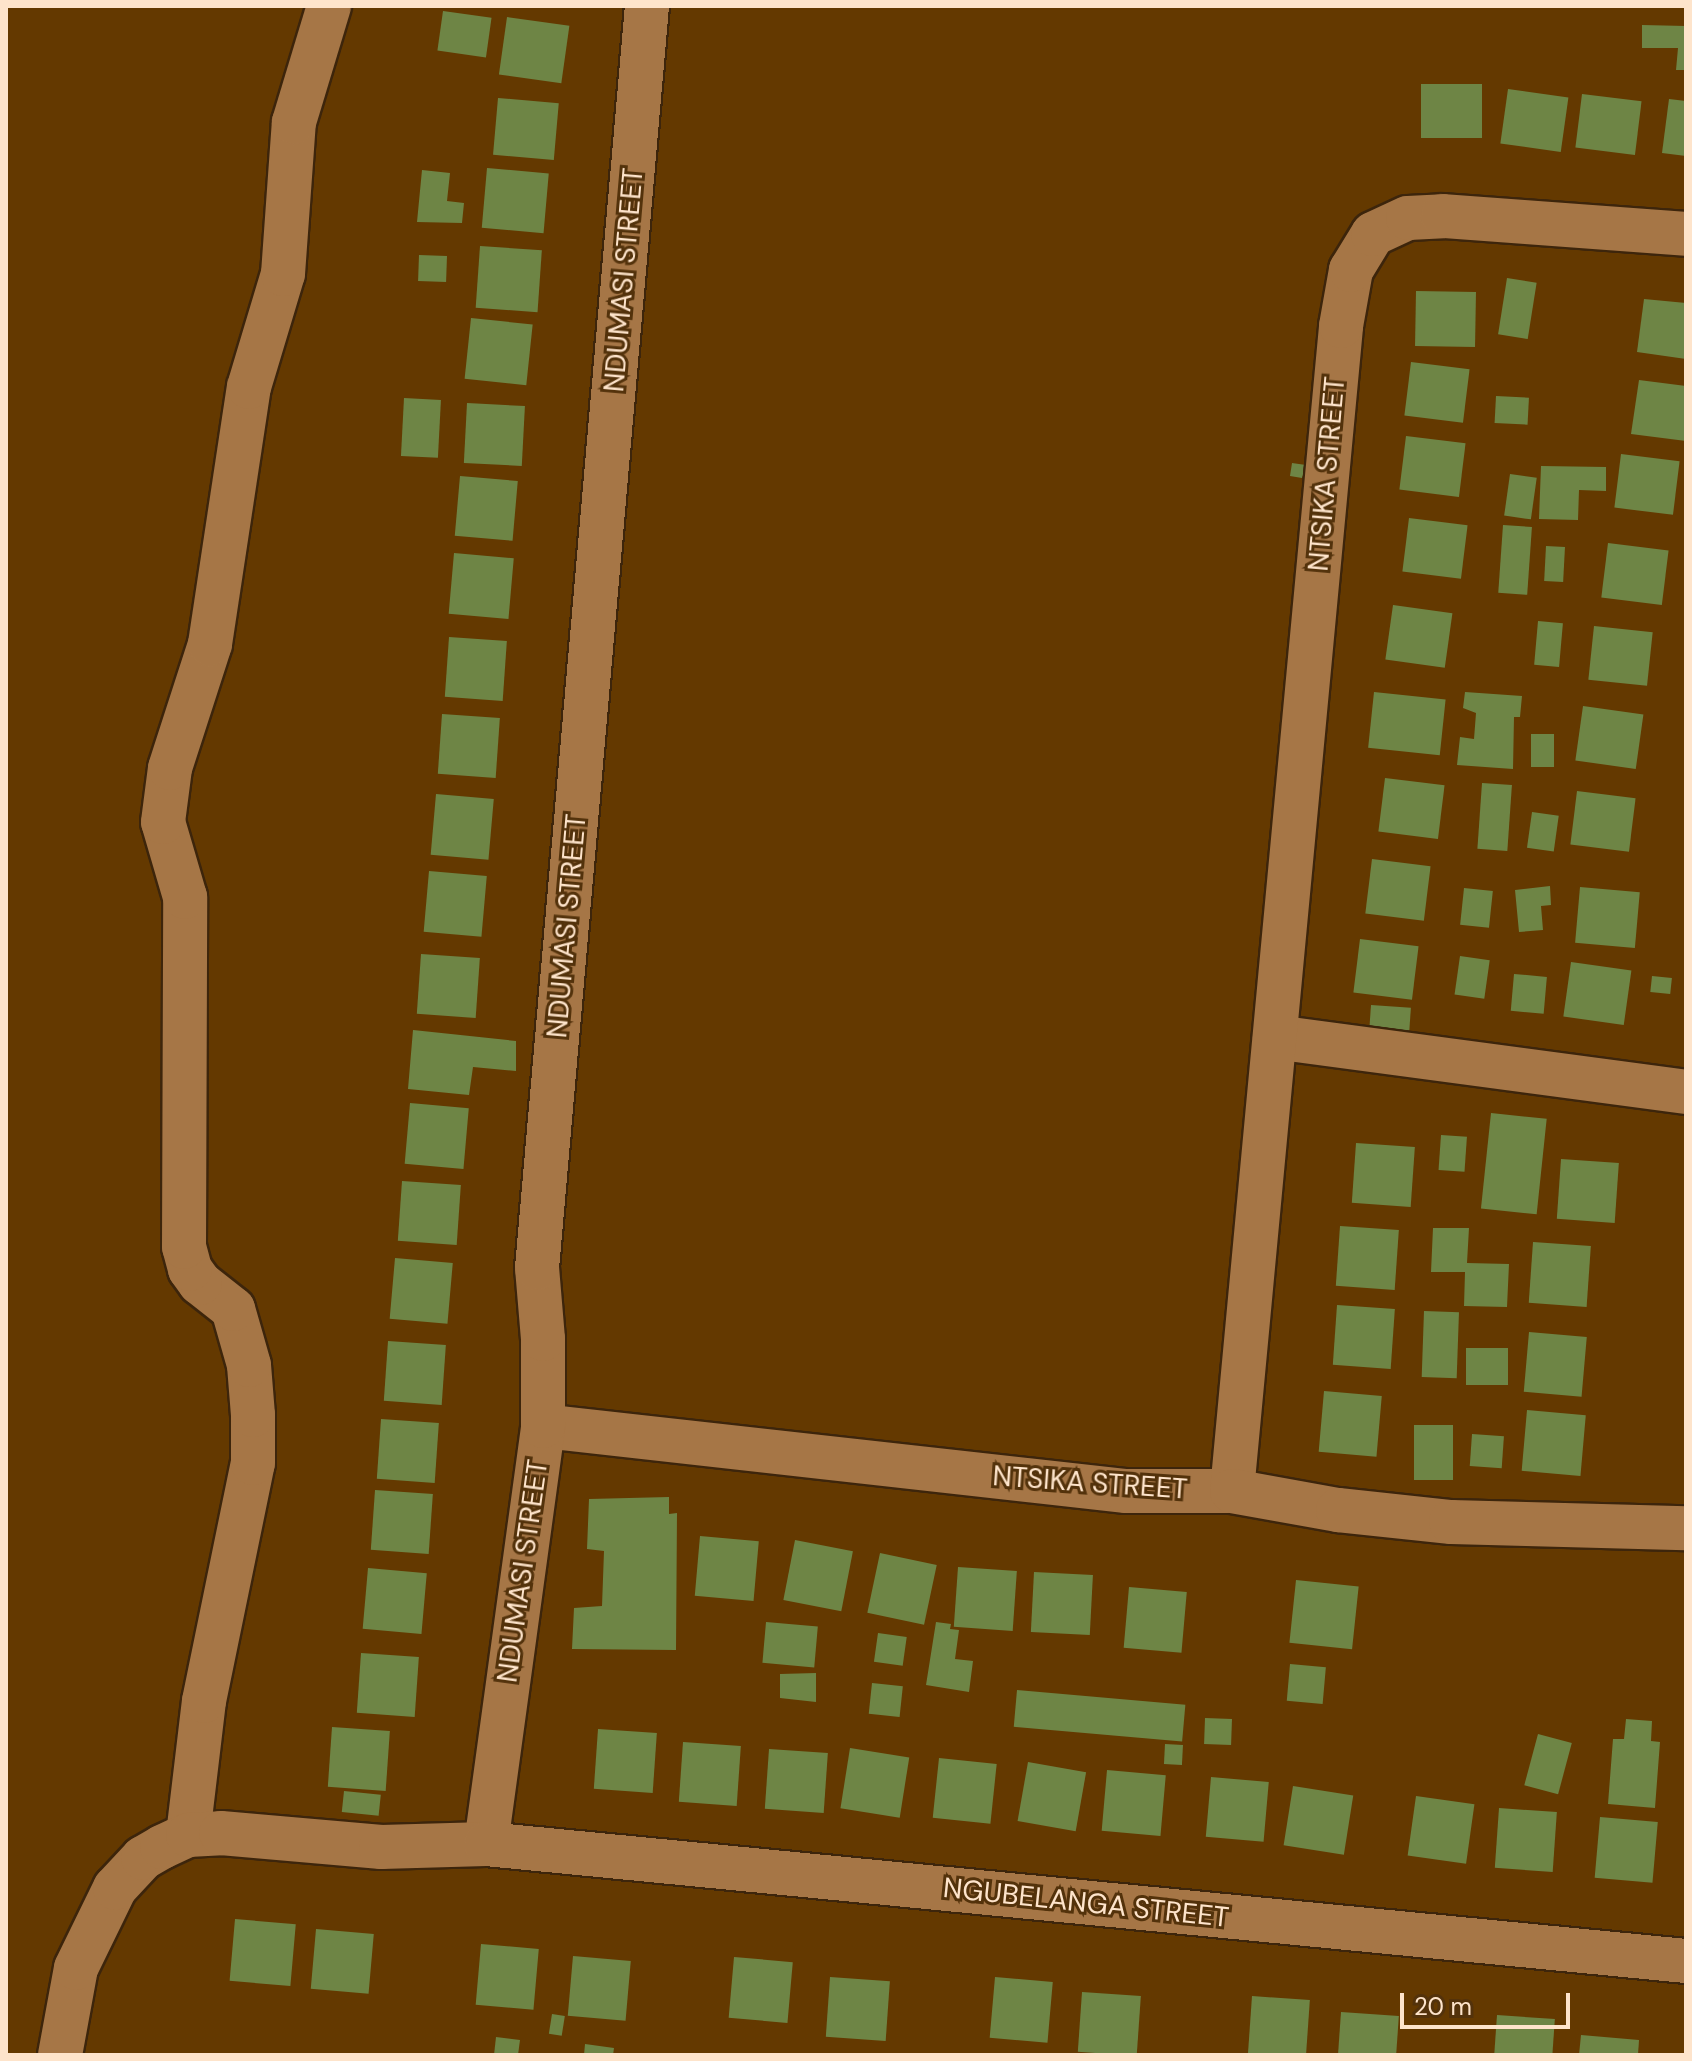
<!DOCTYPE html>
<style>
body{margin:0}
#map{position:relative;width:1692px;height:2061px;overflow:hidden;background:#643900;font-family:"DM Sans",sans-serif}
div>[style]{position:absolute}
.building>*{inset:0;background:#6e8545;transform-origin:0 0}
.roads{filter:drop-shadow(2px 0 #3d250b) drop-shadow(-2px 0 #3d250b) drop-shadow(0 2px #3d250b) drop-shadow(0 -2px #3d250b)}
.street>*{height:44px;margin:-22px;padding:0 22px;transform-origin:22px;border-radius:22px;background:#a67646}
span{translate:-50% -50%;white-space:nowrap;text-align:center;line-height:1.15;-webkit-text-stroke:6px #53320b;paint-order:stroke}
.street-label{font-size:28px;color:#fee4cb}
.frame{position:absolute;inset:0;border:8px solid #fee4cb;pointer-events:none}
.scale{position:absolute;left:1400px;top:1993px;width:170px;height:36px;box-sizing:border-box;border:4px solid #fee4cb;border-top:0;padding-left:10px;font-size:24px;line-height:28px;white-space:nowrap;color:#fee4cb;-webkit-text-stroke:6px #53320b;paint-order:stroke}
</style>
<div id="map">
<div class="building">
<i style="left:443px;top:11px;width:49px;height:40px;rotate:8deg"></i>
<i style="left:507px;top:17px;width:63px;height:58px;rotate:8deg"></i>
<i style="clip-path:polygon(1642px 25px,1686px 26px,1686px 70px,1676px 70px,1678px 48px,1642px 48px)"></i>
<i style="left:1421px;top:84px;width:61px;height:54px"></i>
<i style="left:1508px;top:89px;width:61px;height:55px;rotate:8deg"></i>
<i style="left:1582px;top:94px;width:60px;height:54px;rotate:7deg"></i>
<i style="left:498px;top:98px;width:61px;height:57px;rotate:5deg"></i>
<i style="clip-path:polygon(1669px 99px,1686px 101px,1686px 156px,1662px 153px)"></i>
<i style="left:487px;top:168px;width:62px;height:60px;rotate:5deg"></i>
<i style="clip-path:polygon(422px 170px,450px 173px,447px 201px,464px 203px,462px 223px,417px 222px)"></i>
<i style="left:480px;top:246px;width:62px;height:62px;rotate:4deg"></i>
<i style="left:419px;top:255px;width:28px;height:26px;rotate:2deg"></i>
<i style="left:1507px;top:278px;width:30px;height:57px;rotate:9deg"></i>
<i style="left:1416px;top:291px;width:60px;height:55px;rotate:1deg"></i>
<i style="clip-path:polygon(1644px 299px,1686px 303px,1686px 359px,1637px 352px)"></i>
<i style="left:471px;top:318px;width:62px;height:61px;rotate:6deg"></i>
<i style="left:1411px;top:362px;width:59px;height:54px;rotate:7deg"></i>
<i style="clip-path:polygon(1639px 380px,1686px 386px,1686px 441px,1631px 434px)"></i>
<i style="left:1496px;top:396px;width:33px;height:27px;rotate:3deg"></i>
<i style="left:404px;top:398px;width:37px;height:58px;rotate:3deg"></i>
<i style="left:467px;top:403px;width:58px;height:60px;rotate:3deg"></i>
<i style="left:1406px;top:436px;width:60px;height:54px;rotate:7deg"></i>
<i style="left:1621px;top:454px;width:59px;height:54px;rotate:7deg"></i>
<i style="clip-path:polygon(1292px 463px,1306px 465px,1302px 478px,1290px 476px)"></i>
<i style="clip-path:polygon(1541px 466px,1606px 467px,1606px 491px,1579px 490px,1578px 520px,1539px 519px)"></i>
<i style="left:1510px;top:474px;width:27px;height:42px;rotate:8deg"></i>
<i style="left:460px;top:476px;width:58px;height:60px;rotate:5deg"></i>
<i style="left:1409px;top:518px;width:59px;height:54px;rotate:7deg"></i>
<i style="left:1503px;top:525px;width:29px;height:68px;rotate:4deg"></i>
<i style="left:1608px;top:543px;width:61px;height:55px;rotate:7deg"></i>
<i style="left:1546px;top:546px;width:19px;height:35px;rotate:3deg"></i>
<i style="left:454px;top:553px;width:60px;height:61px;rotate:5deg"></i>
<i style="left:1393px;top:605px;width:60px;height:55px;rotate:8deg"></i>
<i style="left:1538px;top:621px;width:25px;height:44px;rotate:5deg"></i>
<i style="left:1594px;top:626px;width:59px;height:54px;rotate:6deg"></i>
<i style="left:449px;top:637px;width:58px;height:60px;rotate:4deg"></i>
<i style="left:1374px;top:692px;width:72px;height:56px;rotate:6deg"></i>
<i style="clip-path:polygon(1465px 692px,1522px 696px,1520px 717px,1514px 717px,1513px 769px,1457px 765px,1460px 737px,1474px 739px,1476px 713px,1463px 708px)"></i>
<i style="left:1583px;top:706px;width:61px;height:55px;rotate:8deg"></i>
<i style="left:442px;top:714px;width:58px;height:60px;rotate:4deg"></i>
<i style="left:1531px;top:734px;width:23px;height:33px"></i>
<i style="left:1385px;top:778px;width:60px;height:54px;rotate:7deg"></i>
<i style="left:1482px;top:783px;width:30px;height:66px;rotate:4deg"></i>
<i style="left:1577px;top:791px;width:59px;height:54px;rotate:7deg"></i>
<i style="left:436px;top:794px;width:58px;height:61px;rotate:5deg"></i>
<i style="left:1532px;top:812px;width:27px;height:36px;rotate:8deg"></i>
<i style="left:1372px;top:859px;width:59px;height:55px;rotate:7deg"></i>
<i style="left:429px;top:871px;width:58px;height:61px;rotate:5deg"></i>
<i style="clip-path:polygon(1550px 886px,1551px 905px,1541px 906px,1543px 930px,1519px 932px,1515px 890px)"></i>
<i style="left:1580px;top:887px;width:60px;height:56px;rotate:5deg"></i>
<i style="left:1464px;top:888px;width:29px;height:37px;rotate:6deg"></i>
<i style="left:1360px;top:939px;width:59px;height:54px;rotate:7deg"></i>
<i style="left:421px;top:954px;width:59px;height:60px;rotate:4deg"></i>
<i style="left:1460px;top:956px;width:30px;height:39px;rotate:8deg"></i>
<i style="left:1571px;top:962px;width:61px;height:55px;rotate:8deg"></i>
<i style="left:1514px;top:974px;width:33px;height:37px;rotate:5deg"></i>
<i style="left:1652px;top:976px;width:20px;height:16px;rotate:6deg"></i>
<i style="left:1371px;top:1005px;width:40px;height:24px;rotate:4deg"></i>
<i style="clip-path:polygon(413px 1030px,516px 1041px,516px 1071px,473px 1067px,469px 1095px,408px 1089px)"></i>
<i style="left:410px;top:1103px;width:59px;height:61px;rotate:5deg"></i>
<i style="left:1491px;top:1113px;width:56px;height:96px;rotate:6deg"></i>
<i style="left:1441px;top:1135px;width:26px;height:35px;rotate:4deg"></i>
<i style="left:1356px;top:1143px;width:59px;height:60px;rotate:4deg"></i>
<i style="left:1561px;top:1159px;width:58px;height:60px;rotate:4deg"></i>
<i style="left:402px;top:1181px;width:59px;height:60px;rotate:4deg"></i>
<i style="left:1340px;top:1226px;width:59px;height:60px;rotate:4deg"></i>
<i style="clip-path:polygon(1433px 1228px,1469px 1228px,1467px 1263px,1509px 1264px,1507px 1307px,1464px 1306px,1465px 1272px,1431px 1272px)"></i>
<i style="left:1533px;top:1242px;width:58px;height:61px;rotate:4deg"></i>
<i style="left:395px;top:1258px;width:58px;height:61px;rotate:5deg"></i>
<i style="left:1337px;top:1305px;width:58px;height:60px;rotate:4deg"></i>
<i style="left:1424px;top:1311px;width:35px;height:66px;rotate:2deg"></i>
<i style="left:1529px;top:1332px;width:58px;height:60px;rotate:5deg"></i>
<i style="left:388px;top:1341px;width:58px;height:60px;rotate:4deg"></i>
<i style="left:1466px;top:1348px;width:42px;height:37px"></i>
<i style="left:1324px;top:1391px;width:58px;height:61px;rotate:5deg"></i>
<i style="left:1527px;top:1410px;width:59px;height:61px;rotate:5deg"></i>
<i style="left:381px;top:1419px;width:58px;height:60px;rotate:4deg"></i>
<i style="left:1414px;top:1425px;width:39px;height:55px"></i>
<i style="left:1472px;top:1434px;width:32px;height:32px;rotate:4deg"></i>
<i style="left:375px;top:1490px;width:58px;height:60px;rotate:4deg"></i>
<i style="clip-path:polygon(669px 1497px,669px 1514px,677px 1513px,676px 1650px,572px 1649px,574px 1608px,602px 1606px,604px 1551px,587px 1549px,589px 1499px)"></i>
<i style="left:700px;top:1536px;width:59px;height:60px;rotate:5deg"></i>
<i style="left:795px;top:1540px;width:59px;height:61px;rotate:11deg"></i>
<i style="left:880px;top:1553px;width:58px;height:61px;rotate:12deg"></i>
<i style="left:958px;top:1567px;width:59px;height:60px;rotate:4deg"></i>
<i style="left:368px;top:1568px;width:59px;height:61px;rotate:5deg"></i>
<i style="left:1034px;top:1572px;width:59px;height:60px;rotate:3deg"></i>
<i style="left:1296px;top:1580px;width:63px;height:63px;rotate:6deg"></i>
<i style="left:1129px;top:1587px;width:58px;height:61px;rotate:5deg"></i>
<i style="left:766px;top:1622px;width:52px;height:41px;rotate:5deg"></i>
<i style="clip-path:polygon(936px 1622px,951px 1624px,950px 1629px,959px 1630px,955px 1659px,973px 1661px,969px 1692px,926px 1685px)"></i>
<i style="left:878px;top:1633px;width:29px;height:29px;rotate:8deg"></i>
<i style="left:361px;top:1653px;width:58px;height:60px;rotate:4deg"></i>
<i style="left:1290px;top:1664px;width:36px;height:37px;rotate:5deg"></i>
<i style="clip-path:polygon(816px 1673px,816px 1702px,780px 1698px,780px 1674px)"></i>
<i style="left:872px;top:1683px;width:31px;height:31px;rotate:6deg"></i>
<i style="left:1017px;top:1690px;width:169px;height:37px;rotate:5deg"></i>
<i style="left:1205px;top:1718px;width:27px;height:26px;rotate:2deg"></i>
<i style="clip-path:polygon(1626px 1719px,1652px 1721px,1651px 1741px,1660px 1742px,1655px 1808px,1608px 1804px,1613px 1739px,1624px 1739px)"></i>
<i style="left:332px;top:1727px;width:58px;height:60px;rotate:4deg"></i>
<i style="left:598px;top:1729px;width:59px;height:60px;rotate:4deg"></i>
<i style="left:1538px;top:1734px;width:35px;height:53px;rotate:15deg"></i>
<i style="left:683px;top:1742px;width:58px;height:60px;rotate:4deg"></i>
<i style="left:1165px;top:1744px;width:18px;height:20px;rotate:3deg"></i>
<i style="left:850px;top:1748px;width:60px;height:61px;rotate:9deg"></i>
<i style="left:769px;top:1749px;width:59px;height:60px;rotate:4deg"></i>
<i style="left:939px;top:1758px;width:58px;height:60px;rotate:6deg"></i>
<i style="left:1028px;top:1762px;width:59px;height:60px;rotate:10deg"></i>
<i style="left:1107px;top:1770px;width:59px;height:61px;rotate:5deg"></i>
<i style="left:1211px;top:1777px;width:58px;height:60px;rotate:5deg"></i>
<i style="left:1293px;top:1786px;width:61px;height:60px;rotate:9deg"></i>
<i style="left:344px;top:1791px;width:37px;height:21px;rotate:6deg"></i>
<i style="left:1416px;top:1796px;width:59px;height:60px;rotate:8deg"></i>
<i style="left:1499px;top:1808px;width:58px;height:60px;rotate:4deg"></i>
<i style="left:1600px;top:1817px;width:58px;height:61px;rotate:5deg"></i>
<i style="left:235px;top:1919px;width:61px;height:62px;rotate:5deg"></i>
<i style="left:316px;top:1929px;width:58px;height:60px;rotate:5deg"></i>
<i style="left:481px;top:1944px;width:58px;height:61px;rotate:5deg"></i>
<i style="left:573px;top:1956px;width:58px;height:60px;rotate:5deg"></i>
<i style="left:734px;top:1957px;width:59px;height:61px;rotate:5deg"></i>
<i style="left:830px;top:1977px;width:60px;height:60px;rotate:4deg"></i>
<i style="left:995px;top:1977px;width:58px;height:61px;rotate:5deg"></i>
<i style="left:1082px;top:1992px;width:59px;height:60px;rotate:4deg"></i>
<i style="left:1252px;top:1996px;width:58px;height:59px;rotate:4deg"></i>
<i style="left:1341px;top:2012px;width:58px;height:43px;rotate:4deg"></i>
<i style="left:552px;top:2014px;width:13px;height:20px;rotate:9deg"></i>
<i style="left:1497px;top:2015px;width:58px;height:40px;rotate:4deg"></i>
<i style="clip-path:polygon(1581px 2035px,1639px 2040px,1638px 2055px,1579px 2055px)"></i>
<i style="clip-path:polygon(496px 2037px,520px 2040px,518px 2055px,494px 2055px)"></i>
<i style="clip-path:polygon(585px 2044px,614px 2048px,613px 2055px,584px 2055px)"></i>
</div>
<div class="roads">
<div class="street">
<i style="left:1275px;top:1037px;width:415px;rotate:7.6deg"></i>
<i style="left:543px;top:1426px;width:587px;rotate:6.36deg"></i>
<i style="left:1126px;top:1491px;width:106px"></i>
<i style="left:1232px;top:1491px;width:1170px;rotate:-84.65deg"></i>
<i style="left:1341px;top:326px;width:57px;rotate:-79.9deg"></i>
<i style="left:1351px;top:270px;width:42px;rotate:-58.6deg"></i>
<i style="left:1373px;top:234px;width:38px;rotate:-25deg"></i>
<i style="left:1408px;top:218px;width:35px;rotate:-3deg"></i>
<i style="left:1443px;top:216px;width:244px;rotate:4.2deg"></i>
<i style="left:1232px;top:1491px;width:108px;rotate:10.2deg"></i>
<i style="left:1338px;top:1510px;width:114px;rotate:6.1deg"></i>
<i style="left:1451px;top:1522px;width:235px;rotate:1.5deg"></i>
<i style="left:188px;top:1835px;width:135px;rotate:-83.2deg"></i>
<i style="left:204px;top:1701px;width:243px;rotate:-78.4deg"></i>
<i style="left:253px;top:1463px;width:48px;rotate:-90deg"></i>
<i style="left:253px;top:1415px;width:50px;rotate:-94.6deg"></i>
<i style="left:249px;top:1365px;width:58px;rotate:-105.9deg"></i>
<i style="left:233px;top:1309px;width:42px;rotate:-141.8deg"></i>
<i style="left:200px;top:1283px;width:17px;rotate:-126deg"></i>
<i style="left:190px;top:1269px;width:23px;rotate:-105deg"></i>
<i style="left:184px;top:1247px;width:350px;rotate:-89.8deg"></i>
<i style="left:185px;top:897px;width:78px;rotate:-106.3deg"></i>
<i style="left:163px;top:822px;width:54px;rotate:-82.6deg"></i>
<i style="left:170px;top:768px;width:130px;rotate:-72.1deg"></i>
<i style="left:210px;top:644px;width:260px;rotate:-81.4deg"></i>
<i style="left:249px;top:387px;width:118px;rotate:-73.3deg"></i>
<i style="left:283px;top:274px;width:152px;rotate:-85.9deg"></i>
<i style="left:294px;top:122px;width:121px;rotate:-73.2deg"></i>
<i style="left:486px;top:1844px;width:422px;rotate:-82.2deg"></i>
<i style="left:543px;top:1426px;width:87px;rotate:-90deg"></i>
<i style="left:543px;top:1339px;width:71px;rotate:-94.8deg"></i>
<i style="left:537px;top:1268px;width:1267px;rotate:-85.02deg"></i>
<i style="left:60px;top:2055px;width:88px;rotate:-79.6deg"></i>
<i style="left:76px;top:1968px;width:89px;rotate:-64deg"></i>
<i style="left:115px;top:1888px;width:41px;rotate:-47deg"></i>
<i style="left:143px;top:1858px;width:22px;rotate:-30deg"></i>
<i style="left:162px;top:1847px;width:29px;rotate:-25deg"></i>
<i style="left:188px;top:1835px;width:33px;rotate:-3deg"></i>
<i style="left:221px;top:1833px;width:161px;rotate:5deg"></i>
<i style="left:381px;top:1847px;width:105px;rotate:-1.6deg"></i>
<i style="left:486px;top:1844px;width:1206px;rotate:5.57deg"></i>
</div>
</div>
<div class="street-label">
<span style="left:624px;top:280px;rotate:-85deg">NDUMASI STREET</span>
<span style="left:1327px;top:474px;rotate:-85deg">NTSIKA STREET</span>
<span style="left:567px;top:926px;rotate:-85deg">NDUMASI STREET</span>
<span style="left:1090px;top:1483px;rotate:4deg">NTSIKA STREET</span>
<span style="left:523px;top:1571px;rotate:-82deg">NDUMASI STREET</span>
<span style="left:1086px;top:1903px;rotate:6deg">NGUBELANGA STREET</span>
</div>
<div class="frame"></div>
<div class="scale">20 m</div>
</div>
